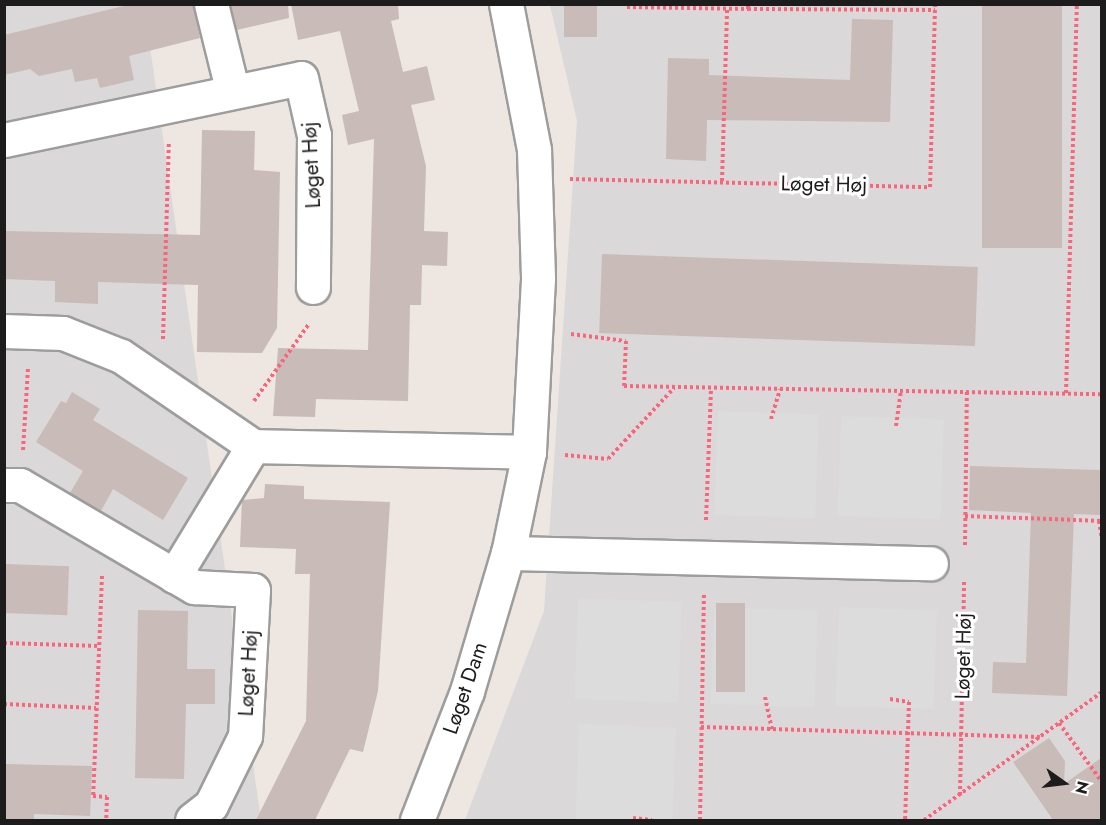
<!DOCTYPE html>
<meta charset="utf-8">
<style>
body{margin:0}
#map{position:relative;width:1106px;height:825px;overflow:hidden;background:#ede6e1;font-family:Jost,sans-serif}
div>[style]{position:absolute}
.residential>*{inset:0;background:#dad8d9}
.parking>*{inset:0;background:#dcdcdc;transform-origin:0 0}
.building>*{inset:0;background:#c9bbb7;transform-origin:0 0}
.path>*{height:4px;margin-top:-2px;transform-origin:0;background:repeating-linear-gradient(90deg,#fa657c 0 3px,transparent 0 6px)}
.roads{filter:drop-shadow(2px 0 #9d9d9d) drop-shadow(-2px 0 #9d9d9d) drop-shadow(0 2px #9d9d9d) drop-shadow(0 -2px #9d9d9d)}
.minor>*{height:33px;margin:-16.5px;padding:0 16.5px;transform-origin:16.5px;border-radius:16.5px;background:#fff}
span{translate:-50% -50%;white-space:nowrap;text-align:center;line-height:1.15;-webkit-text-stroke:6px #fff;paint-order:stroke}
.street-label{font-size:21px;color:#1c1c1c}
.frame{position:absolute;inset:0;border:6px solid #1c1c1c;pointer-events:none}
.north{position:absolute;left:1034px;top:753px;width:60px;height:60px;-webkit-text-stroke:4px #fff;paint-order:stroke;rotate:104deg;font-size:16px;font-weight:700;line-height:24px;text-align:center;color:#1c1c1c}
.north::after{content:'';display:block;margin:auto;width:21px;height:27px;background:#1c1c1c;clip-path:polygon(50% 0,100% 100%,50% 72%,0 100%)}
</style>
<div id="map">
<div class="residential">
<i style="clip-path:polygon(5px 5px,144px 5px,261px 820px,5px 820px)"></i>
<i style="clip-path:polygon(550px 5px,1101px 5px,1101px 820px,465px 820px,544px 611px,577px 121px)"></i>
</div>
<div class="parking">
<i style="left:718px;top:411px;width:101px;height:104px;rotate:2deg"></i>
<i style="left:841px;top:416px;width:103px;height:100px;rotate:2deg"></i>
<i style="left:578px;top:598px;width:104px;height:101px;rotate:2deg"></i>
<i style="left:714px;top:607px;width:104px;height:97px;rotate:2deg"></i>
<i style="left:839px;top:607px;width:98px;height:99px;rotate:2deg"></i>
<i style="left:579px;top:724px;width:97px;height:96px;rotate:2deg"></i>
</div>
<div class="building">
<i style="clip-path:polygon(132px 4px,193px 4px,200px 38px,129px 56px,134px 80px,100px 88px,97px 78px,75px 82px,72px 69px,39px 76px,30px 69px,4px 75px,4px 35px)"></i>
<i style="clip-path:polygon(230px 4px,288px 4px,289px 18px,237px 30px)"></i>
<i style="clip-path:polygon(291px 4px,398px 4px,399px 19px,391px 21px,403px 72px,427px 66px,435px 100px,411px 105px,426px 166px,424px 231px,448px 232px,447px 266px,422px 265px,421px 305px,410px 305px,408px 401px,316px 399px,315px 417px,273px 416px,278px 348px,368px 350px,374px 139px,348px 145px,342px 115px,359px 111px,340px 31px,298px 40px)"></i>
<i style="left:564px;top:4px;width:33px;height:33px"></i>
<i style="left:982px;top:4px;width:80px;height:244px"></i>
<i style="clip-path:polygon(852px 19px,893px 20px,890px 122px,707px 120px,706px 161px,666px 159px,668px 58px,709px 59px,709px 75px,850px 80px)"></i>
<i style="clip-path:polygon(202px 130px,255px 131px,254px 170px,280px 172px,277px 328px,262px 353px,197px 352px,198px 285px,98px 282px,98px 304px,55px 302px,55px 281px,4px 279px,4px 231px,200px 235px)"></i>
<i style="left:602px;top:254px;width:376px;height:79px;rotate:2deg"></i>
<i style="clip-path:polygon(72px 392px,100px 409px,93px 420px,188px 478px,163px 520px,113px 489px,101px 511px,70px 493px,83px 471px,36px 442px,61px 401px,66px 403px)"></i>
<i style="clip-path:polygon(970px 466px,1101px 470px,1101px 515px,1074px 514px,1067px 696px,992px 693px,993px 662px,1026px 663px,1031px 513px,969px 510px)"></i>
<i style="clip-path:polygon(265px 484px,304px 486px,304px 499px,390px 502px,378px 691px,363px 752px,350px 749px,315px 820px,256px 820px,306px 721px,310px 574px,295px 574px,296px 549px,240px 547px,242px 500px,264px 498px)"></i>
<i style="left:4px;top:564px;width:65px;height:49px;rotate:2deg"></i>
<i style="left:716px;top:603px;width:29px;height:89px"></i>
<i style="clip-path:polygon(138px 610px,188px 611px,187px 669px,215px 669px,215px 704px,186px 704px,184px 779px,135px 778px)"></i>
<i style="clip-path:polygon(1049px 738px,1065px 761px,1064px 784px,1101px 758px,1101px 820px,1053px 820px,1013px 762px)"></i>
<i style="clip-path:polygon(4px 764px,92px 766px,90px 816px,34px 814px,34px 820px,4px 820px)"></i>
</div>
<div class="path">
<i style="left:627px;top:7px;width:121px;rotate:0.9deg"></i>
<i style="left:748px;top:9px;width:5px;rotate:-90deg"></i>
<i style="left:748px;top:9px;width:187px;rotate:0.3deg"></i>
<i style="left:570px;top:179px;width:360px;rotate:1.3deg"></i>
<i style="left:930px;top:187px;width:183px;rotate:-88.4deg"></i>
<i style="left:722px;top:181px;width:173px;rotate:-88.3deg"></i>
<i style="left:571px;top:334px;width:55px;rotate:7.3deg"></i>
<i style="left:626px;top:341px;width:45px;rotate:92.5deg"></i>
<i style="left:624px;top:386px;width:478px;rotate:1deg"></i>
<i style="left:163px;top:339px;width:197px;rotate:-88.3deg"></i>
<i style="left:1066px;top:393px;width:389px;rotate:-88.4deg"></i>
<i style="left:254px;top:401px;width:95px;rotate:-54.5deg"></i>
<i style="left:771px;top:419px;width:31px;rotate:-73deg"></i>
<i style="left:896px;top:426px;width:35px;rotate:-82deg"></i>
<i style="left:23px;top:450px;width:82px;rotate:-86.5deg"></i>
<i style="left:565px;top:455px;width:43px;rotate:5.3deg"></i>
<i style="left:608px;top:459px;width:97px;rotate:-47.1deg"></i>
<i style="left:965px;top:516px;width:137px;rotate:2.1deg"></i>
<i style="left:706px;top:520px;width:132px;rotate:-87.8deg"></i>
<i style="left:1099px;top:521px;width:19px;rotate:81deg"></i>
<i style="left:965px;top:545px;width:153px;rotate:-89.3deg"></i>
<i style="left:102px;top:576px;width:220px;rotate:92.3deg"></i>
<i style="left:93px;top:796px;width:14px;rotate:4deg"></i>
<i style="left:107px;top:797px;width:23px;rotate:92deg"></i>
<i style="left:4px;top:643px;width:95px;rotate:1.8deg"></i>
<i style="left:765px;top:697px;width:33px;rotate:78deg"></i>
<i style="left:890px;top:699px;width:19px;rotate:9deg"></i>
<i style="left:909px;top:702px;width:118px;rotate:91.9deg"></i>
<i style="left:4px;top:704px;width:92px;rotate:2.5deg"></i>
<i style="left:1059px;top:723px;width:73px;rotate:53.9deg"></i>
<i style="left:701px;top:727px;width:339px;rotate:1.7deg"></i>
<i style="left:960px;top:795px;width:216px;rotate:-88.9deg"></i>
<i style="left:633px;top:818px;width:19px;rotate:6deg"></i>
<i style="left:700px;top:820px;width:227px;rotate:-89deg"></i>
<i style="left:924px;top:820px;width:219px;rotate:-35.7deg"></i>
</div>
<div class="roads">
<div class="minor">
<i style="left:211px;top:4px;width:88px;rotate:76.1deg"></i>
<i style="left:506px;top:4px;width:149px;rotate:79.1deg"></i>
<i style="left:534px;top:150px;width:129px;rotate:88.2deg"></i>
<i style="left:538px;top:279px;width:173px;rotate:93deg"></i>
<i style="left:529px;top:452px;width:103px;rotate:101.7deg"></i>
<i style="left:508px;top:553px;width:423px;rotate:1.4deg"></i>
<i style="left:4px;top:140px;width:303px;rotate:-11.8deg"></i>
<i style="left:301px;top:78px;width:58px;rotate:77.2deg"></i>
<i style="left:314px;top:135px;width:152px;rotate:90.4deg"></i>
<i style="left:4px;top:331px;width:59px;rotate:1.9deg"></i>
<i style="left:63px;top:333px;width:62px;rotate:21.6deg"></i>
<i style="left:121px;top:356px;width:160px;rotate:34.3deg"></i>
<i style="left:253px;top:446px;width:276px;rotate:1.2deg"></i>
<i style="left:4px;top:485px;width:16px"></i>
<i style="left:20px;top:485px;width:202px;rotate:30.4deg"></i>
<i style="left:194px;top:587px;width:59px;rotate:2.9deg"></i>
<i style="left:253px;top:590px;width:146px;rotate:93.1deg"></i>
<i style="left:245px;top:736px;width:77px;rotate:116.2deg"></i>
<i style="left:211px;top:805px;width:24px;rotate:142deg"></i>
<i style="left:174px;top:576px;width:152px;rotate:-58.7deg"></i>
<i style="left:417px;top:820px;width:138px;rotate:-68.8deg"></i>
<i style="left:467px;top:691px;width:144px;rotate:-73.5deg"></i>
</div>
</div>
<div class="street-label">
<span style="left:311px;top:165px;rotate:-93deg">Løget Høj</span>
<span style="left:824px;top:184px;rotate:1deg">Løget Høj</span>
<span style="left:963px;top:656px;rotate:-89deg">Løget Høj</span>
<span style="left:248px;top:673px;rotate:-87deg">Løget Høj</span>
<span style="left:465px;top:688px;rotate:-71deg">Løget Dam</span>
</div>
<div class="frame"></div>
<div class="north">N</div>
</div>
